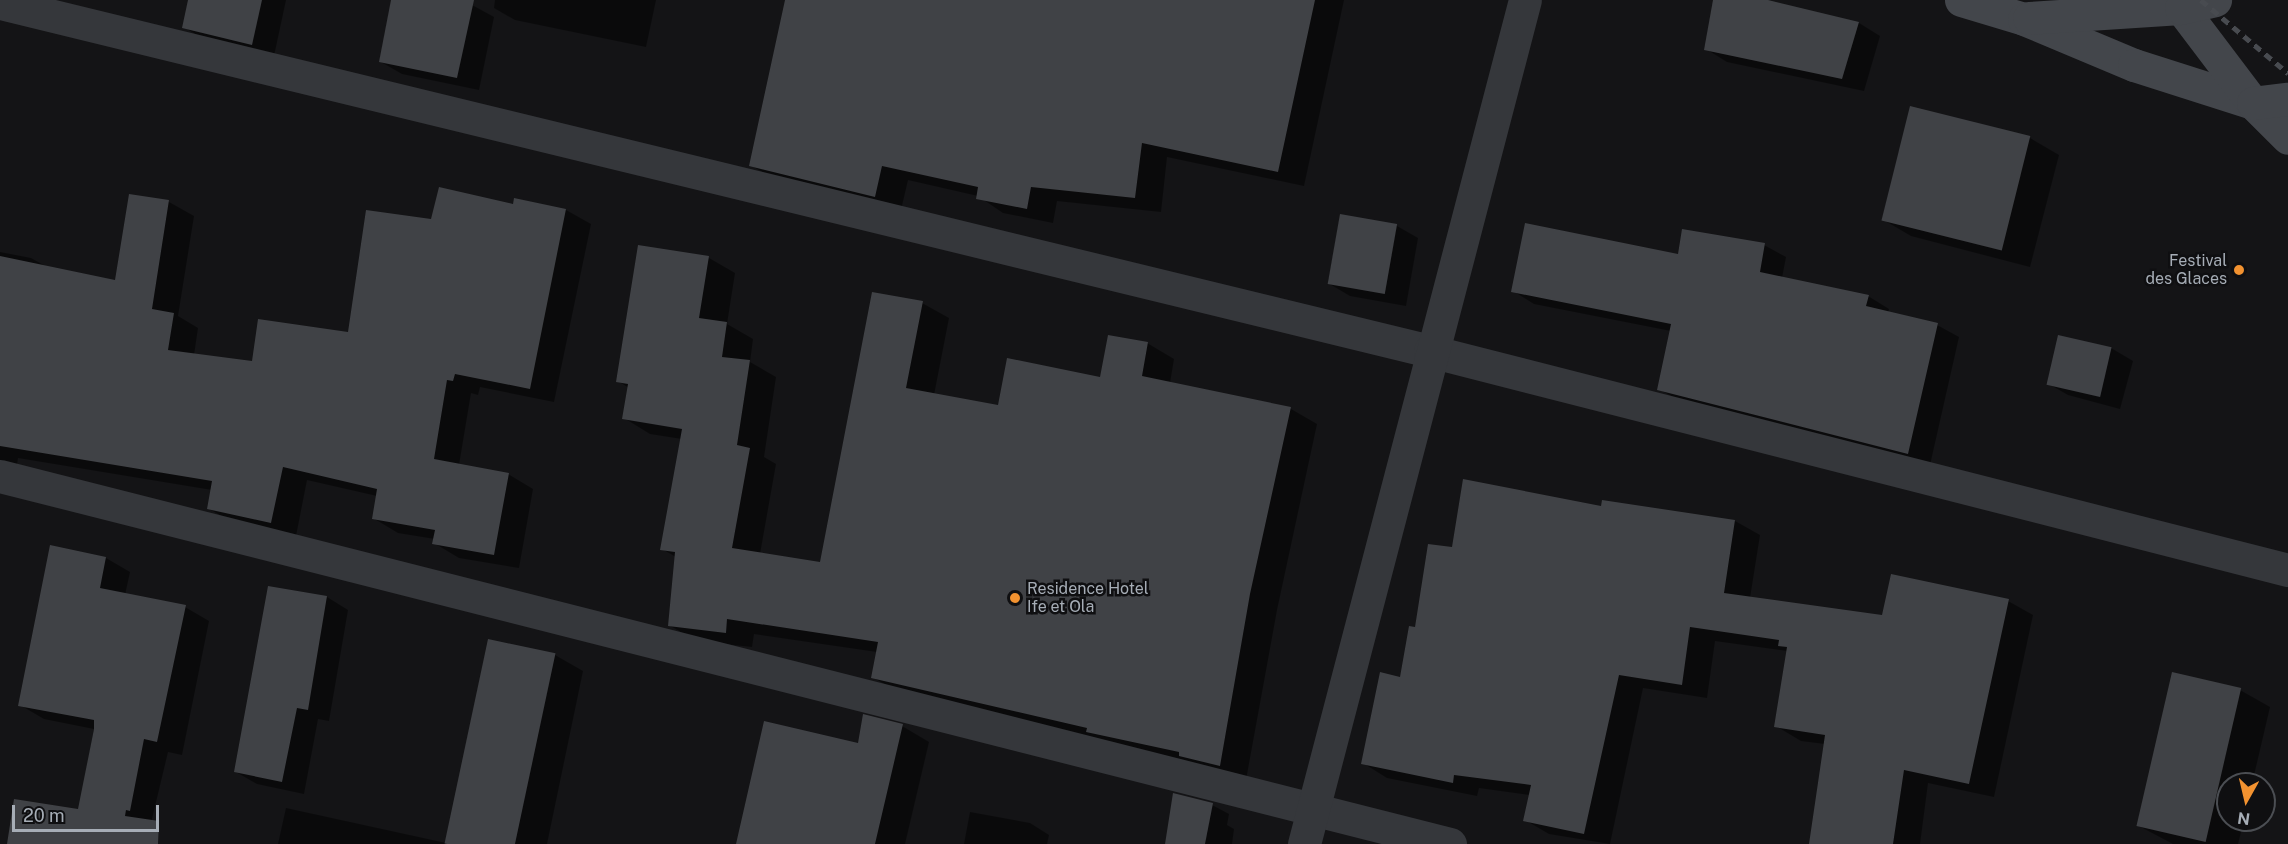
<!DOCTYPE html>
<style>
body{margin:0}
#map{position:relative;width:2288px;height:844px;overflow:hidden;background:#141416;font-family:"Public Sans",sans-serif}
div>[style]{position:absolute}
.shadow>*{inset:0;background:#0007}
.building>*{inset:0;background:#404246;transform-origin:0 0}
.street>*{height:33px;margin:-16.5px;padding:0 16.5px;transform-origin:16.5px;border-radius:16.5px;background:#35373b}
.secondary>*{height:33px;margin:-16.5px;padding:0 16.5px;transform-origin:16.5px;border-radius:16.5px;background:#43464b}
.rail>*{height:4.5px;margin-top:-2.25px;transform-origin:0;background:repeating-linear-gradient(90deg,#484b50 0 8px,transparent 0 14px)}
.dots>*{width:16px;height:16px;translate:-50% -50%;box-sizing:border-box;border:3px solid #0f0f11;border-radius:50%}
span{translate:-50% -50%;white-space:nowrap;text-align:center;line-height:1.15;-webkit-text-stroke:5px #0f0f11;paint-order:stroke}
.poi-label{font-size:16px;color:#a6adb6}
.right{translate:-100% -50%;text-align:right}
.left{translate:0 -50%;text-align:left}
.north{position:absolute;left:2216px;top:772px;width:60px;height:60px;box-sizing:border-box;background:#0f0f11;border:2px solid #4b4e53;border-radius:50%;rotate:188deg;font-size:16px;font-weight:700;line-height:24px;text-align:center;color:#a6adb6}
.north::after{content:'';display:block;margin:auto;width:21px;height:27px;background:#f29230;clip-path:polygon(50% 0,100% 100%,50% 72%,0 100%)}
.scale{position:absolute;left:12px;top:805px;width:147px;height:27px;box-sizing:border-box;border:3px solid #a6adb6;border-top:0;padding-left:8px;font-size:18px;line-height:21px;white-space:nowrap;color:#a6adb6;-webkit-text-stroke:4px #0f0f11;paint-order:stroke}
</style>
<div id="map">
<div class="shadow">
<i style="clip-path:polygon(190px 0,286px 0,274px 56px,205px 40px,184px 27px)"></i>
<i style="clip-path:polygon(393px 0,447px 0,472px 5px,494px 17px,479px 90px,402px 74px,381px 62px)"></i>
<i style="clip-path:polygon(495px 0,656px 0,646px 47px,515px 20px,494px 8px)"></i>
<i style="clip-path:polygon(786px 0,1344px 0,1304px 186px,1167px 157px,1161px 212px,1057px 201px,1053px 223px,1003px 213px,978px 196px,908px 180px,901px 210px,777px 180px,750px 165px)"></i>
<i style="clip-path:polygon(1715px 0,1761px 0,1859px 23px,1880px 36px,1864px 91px,1727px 62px,1706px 49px)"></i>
<i style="clip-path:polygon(1911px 108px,2030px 138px,2059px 155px,2030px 267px,1911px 236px,1882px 219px)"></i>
<i style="clip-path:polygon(130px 196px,169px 202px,194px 216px,178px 316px,198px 328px,194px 355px,253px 363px,349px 334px,432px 221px,514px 206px,516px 200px,566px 210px,591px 224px,554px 402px,480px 387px,478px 395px,471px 393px,459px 465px,508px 474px,533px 489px,519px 568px,459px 558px,434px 543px,435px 539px,398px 533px,373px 518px,377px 496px,307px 480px,296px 536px,233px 523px,208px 508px,212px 490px,18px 458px,16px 472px,0 468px,0 252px,31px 258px,47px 267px,116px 281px)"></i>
<i style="clip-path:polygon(1341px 216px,1397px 226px,1418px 238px,1406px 306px,1350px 296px,1328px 283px)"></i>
<i style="clip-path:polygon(1764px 245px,1786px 257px,1782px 278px,1868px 296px,1889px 309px,1888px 313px,1937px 325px,1959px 337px,1930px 465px,1680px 401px,1659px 389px,1671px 331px,1534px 304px,1513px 291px,1679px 256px)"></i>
<i style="clip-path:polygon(709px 258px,735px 273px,727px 324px,753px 339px,750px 362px,776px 377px,764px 457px,776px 464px,760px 554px,822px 564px,922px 303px,949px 318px,934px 395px,999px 407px,1102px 378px,1147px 343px,1174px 359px,1170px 383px,1291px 409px,1317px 424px,1277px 610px,1246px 780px,899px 692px,872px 677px,877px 652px,754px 634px,752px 647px,696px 641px,669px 625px,676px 557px,662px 549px,682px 439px,650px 434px,624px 418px,629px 388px,618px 381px)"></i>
<i style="clip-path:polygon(2111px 348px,2133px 361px,2120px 409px,2068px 395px,2047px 383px)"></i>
<i style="clip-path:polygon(1602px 508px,1735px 521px,1760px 535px,1750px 598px,1883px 617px,2008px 601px,2033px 615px,1994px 797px,1928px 783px,1920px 844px,1811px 844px,1825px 744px,1801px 741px,1776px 726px,1788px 651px,1715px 641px,1707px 698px,1643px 688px,1610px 844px,1549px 834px,1525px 820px,1530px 795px,1479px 788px,1477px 796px,1387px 778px,1363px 763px,1401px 678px,1416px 628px,1453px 549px)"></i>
<i style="clip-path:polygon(106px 558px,130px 572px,125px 595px,185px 607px,209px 621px,182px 755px,168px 752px,146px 844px,8px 844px,79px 810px,94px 729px,44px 719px,20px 705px)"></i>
<i style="clip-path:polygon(327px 597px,348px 610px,329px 721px,318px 719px,304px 794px,257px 784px,236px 772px)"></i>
<i style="clip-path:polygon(555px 655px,583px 671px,547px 844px,278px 844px,286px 808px,446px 843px)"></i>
<i style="clip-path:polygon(2240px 690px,2270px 707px,2252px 784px,2228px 784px,2228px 820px,2244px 820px,2238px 844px,2173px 844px,2137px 825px)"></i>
<i style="clip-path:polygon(902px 726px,929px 742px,905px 844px,737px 844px,859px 745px)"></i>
<i style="clip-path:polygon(1212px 805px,1229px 814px,1227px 825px,1234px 829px,1232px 844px,1167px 844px)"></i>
<i style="clip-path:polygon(970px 812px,1030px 823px,1049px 835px,1047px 844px,964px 844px)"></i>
</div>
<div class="building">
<i style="clip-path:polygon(188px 0,262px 0,252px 45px,182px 28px)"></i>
<i style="clip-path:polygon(391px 0,474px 0,457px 78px,379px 62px)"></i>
<i style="clip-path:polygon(785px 0,1315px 0,1278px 172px,1142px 143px,1135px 198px,1031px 187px,1027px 209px,976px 199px,978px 187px,882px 166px,875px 197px,749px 166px)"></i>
<i style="clip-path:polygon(1713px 0,1768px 0,1859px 22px,1842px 79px,1704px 50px)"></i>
<i style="left:1910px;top:106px;width:124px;height:118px;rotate:14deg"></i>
<i style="clip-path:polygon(439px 187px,513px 204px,514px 198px,566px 209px,530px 389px,455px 374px,453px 381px,447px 380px,434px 459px,509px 473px,494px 555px,432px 544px,435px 530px,372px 519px,377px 489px,283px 467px,271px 523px,207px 509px,212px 481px,0 446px,0 256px,115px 280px,129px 194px,169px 200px,152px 309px,174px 313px,168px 350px,252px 361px,258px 319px,348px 332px,366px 210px,431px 219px)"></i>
<i style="left:1340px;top:214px;width:58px;height:71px;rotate:10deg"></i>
<i style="clip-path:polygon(1525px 223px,1678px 254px,1682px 229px,1765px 243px,1760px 272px,1869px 295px,1866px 306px,1938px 323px,1908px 454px,1657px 390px,1671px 324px,1511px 292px)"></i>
<i style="clip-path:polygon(638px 245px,709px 256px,699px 318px,727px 322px,722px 357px,750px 360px,737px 445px,750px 448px,732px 548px,820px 562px,872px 292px,923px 301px,906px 388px,998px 405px,1007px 358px,1100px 377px,1108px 335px,1148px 342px,1142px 376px,1291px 407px,1250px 594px,1220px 766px,1179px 756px,1179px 752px,1086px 732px,1087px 728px,871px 678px,878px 642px,727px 619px,726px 633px,668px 626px,675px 552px,660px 550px,682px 429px,622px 419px,628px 384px,616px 382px)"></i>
<i style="left:2058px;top:335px;width:55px;height:51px;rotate:13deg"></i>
<i style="clip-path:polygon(1463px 479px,1601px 506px,1602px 500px,1735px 520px,1724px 593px,1882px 615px,1891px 574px,2009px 599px,1969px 784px,1904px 770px,1893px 844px,1809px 844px,1825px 735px,1774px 727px,1787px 647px,1778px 646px,1779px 640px,1690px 627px,1682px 685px,1619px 675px,1584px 834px,1523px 821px,1531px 785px,1454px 775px,1453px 783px,1361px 764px,1380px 672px,1400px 677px,1409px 626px,1415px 627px,1428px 544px,1452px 547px)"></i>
<i style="clip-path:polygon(50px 545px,106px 557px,100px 588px,186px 605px,157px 742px,144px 739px,130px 811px,126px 810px,125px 816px,159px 821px,158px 844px,7px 844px,14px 799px,78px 809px,94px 729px,94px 720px,18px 706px)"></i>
<i style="clip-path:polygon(268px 586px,327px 596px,308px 710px,297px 708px,282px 782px,234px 772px)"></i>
<i style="left:488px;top:639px;width:69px;height:209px;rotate:12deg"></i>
<i style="left:2172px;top:672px;width:71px;height:158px;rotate:13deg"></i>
<i style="clip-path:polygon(863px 714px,903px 724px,875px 844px,736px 844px,764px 721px,858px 743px)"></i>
<i style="clip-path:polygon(1173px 793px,1213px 803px,1205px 844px,1165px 844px)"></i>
</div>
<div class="street">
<i style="left:0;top:3px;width:1472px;rotate:13.68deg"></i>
<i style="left:1430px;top:351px;width:886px;rotate:14.32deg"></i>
<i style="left:0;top:476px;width:1496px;rotate:14.24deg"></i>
<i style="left:1304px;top:844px;width:872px;rotate:-75.33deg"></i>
</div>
<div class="secondary">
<i style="left:1961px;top:0;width:66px;rotate:16.8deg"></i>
<i style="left:2024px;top:19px;width:119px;rotate:22.7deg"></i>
<i style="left:2134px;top:65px;width:125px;rotate:17.7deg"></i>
<i style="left:2253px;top:103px;width:49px;rotate:45deg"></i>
<i style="left:2175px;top:0;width:129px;rotate:52.9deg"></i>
<i style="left:2253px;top:103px;width:35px;rotate:-7deg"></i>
<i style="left:2029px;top:18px;width:152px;rotate:-3.8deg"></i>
<i style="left:2181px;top:8px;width:35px;rotate:-13deg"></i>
</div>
<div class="rail">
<i style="left:2201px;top:0;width:114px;rotate:40deg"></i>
</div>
<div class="dots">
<i style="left:2239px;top:270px;background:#f29230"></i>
<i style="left:1015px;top:598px;background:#f29230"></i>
</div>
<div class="poi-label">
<span class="right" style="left:2227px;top:270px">Festival<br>des Glaces</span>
<span class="left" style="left:1027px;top:598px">Residence Hotel<br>Ife et Ola</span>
</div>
<div class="north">N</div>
<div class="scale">20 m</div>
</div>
